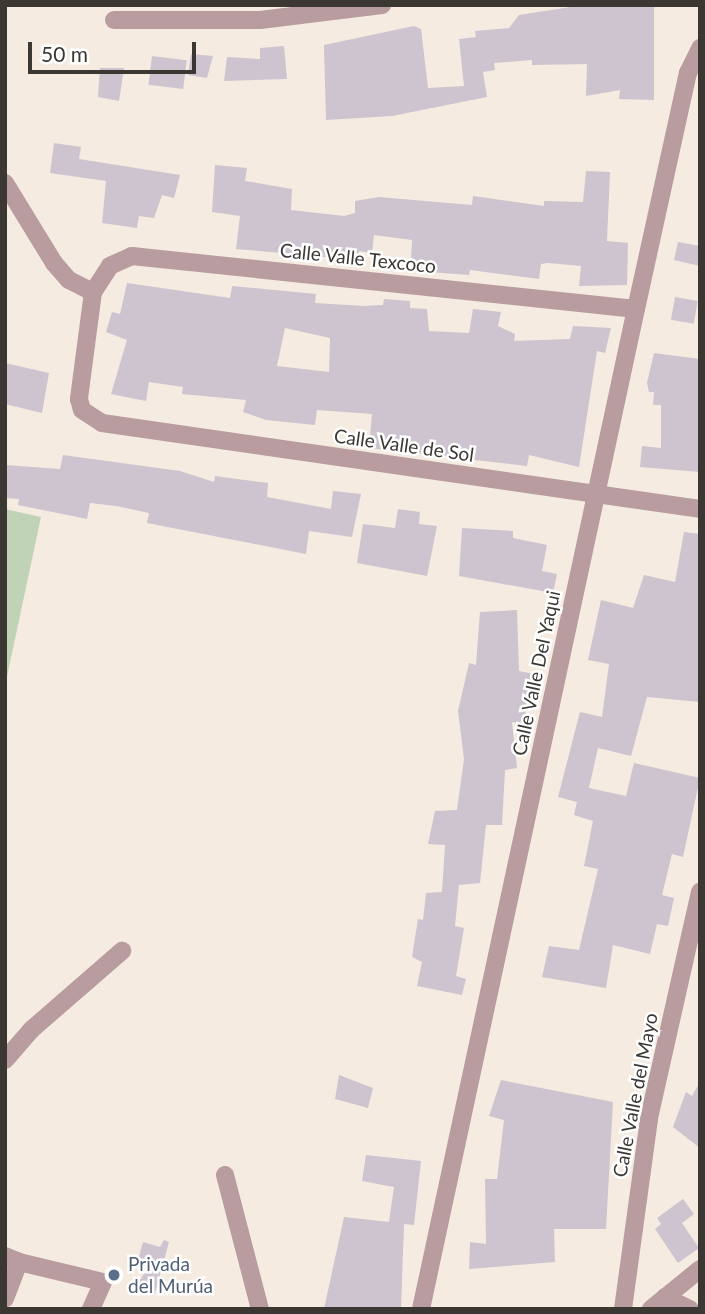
<!DOCTYPE html>
<meta charset="utf-8">
<style>
body{margin:0}
#map{position:relative;width:705px;height:1314px;overflow:hidden;background:#f5ebe1;font-family:Lato,sans-serif}
div>[style]{position:absolute}
.green>*{inset:0;background:#c0d3b7}
.building>*{inset:0;background:#cdc4cf;transform-origin:0 0}
.minor>*{height:18px;margin:-9px;padding:0 9px;transform-origin:9px;border-radius:9px;background:#b89c9f}
.dots>*{width:19px;height:19px;translate:-50% -50%;box-sizing:border-box;border:4px solid #fff;border-radius:50%}
span{translate:-50% -50%;white-space:nowrap;text-align:center;line-height:1.15;-webkit-text-stroke:5px #fff;paint-order:stroke}
.street-label{font-size:19px;color:#3b3834}
.service-label{font-size:19px;color:#4e5e75}
.left{translate:0 -50%;text-align:left}
.frame{position:absolute;inset:0;border:7px solid #3b3834;pointer-events:none}
.scale{position:absolute;left:28px;top:42px;width:168px;height:32px;box-sizing:border-box;border:4px solid #3b3834;border-top:0;padding-left:9px;font-size:21px;line-height:24px;white-space:nowrap;color:#3b3834;-webkit-text-stroke:5px #fff;paint-order:stroke}
</style>
<div id="map">
<div class="green">
<i style="clip-path:polygon(5px 509px,41px 517px,5px 686px)"></i>
</div>
<div class="building">
<i style="clip-path:polygon(583px 5px,654px 5px,654px 100px,619px 99px,620px 90px,586px 96px,587px 64px,532px 65px,532px 60px,494px 63px,495px 70px,483px 72px,487px 97px,392px 116px,326px 120px,324px 45px,414px 26px,421px 29px,428px 88px,464px 86px,459px 39px,476px 37px,475px 31px,509px 28px,519px 15px)"></i>
<i style="clip-path:polygon(284px 46px,287px 79px,224px 81px,227px 57px,260px 59px,260px 48px)"></i>
<i style="clip-path:polygon(191px 54px,213px 56px,207px 78px,188px 75px)"></i>
<i style="left:152px;top:56px;width:35px;height:29px;rotate:7deg"></i>
<i style="clip-path:polygon(100px 68px,124px 68px,119px 101px,98px 97px)"></i>
<i style="clip-path:polygon(54px 143px,81px 147px,79px 159px,180px 175px,174px 198px,162px 195px,154px 218px,139px 216px,137px 228px,102px 223px,106px 181px,50px 173px)"></i>
<i style="clip-path:polygon(215px 165px,247px 168px,245px 181px,292px 189px,291px 210px,344px 216px,355px 213px,355px 201px,379px 197px,472px 205px,473px 196px,544px 206px,544px 201px,583px 202px,586px 171px,610px 172px,607px 241px,628px 243px,627px 285px,579px 286px,581px 266px,548px 263px,541px 264px,539px 279px,470px 270px,469px 275px,429px 272px,430px 263px,411px 262px,412px 240px,374px 235px,372px 253px,359px 251px,358px 260px,236px 249px,240px 216px,212px 212px)"></i>
<i style="clip-path:polygon(678px 242px,700px 246px,700px 266px,674px 260px)"></i>
<i style="clip-path:polygon(evenodd,127px 283px,230px 298px,232px 286px,316px 294px,315px 303px,364px 306px,383px 305px,384px 299px,410px 301px,410px 308px,427px 309px,429px 331px,469px 333px,473px 309px,501px 312px,498px 326px,515px 334px,514px 341px,570px 339px,573px 326px,611px 328px,605px 353px,597px 351px,579px 467px,529px 455px,527px 466px,369px 448px,372px 414px,317px 410px,315px 425px,266px 420px,243px 412px,246px 400px,182px 394px,183px 387px,149px 382px,146px 401px,111px 394px,127px 340px,106px 332px,112px 312px,120px 314px,127px 283px,285px 328px,330px 338px,329px 372px,277px 366px,285px 328px)"></i>
<i style="left:675px;top:297px;width:23px;height:23px;rotate:10deg"></i>
<i style="clip-path:polygon(654px 353px,700px 359px,700px 472px,640px 467px,642px 446px,661px 448px,661px 405px,653px 405px,654px 392px,649px 392px,647px 383px)"></i>
<i style="clip-path:polygon(5px 363px,49px 373px,42px 413px,5px 404px)"></i>
<i style="clip-path:polygon(63px 455px,180px 471px,214px 482px,215px 476px,268px 483px,267px 497px,331px 509px,333px 491px,361px 494px,352px 537px,309px 531px,306px 554px,147px 523px,149px 513px,116px 506px,90px 503px,87px 519px,18px 505px,19px 499px,5px 498px,5px 465px,60px 469px)"></i>
<i style="clip-path:polygon(398px 509px,420px 512px,419px 524px,437px 526px,427px 576px,357px 563px,363px 524px,395px 528px)"></i>
<i style="clip-path:polygon(462px 528px,513px 531px,513px 538px,547px 545px,542px 571px,557px 574px,553px 593px,459px 576px)"></i>
<i style="clip-path:polygon(684px 532px,700px 534px,700px 702px,647px 697px,631px 756px,598px 748px,589px 788px,626px 796px,634px 763px,700px 778px,683px 857px,672px 854px,662px 895px,674px 898px,668px 926px,657px 924px,650px 954px,613px 945px,606px 988px,542px 977px,549px 946px,579px 950px,598px 869px,584px 866px,593px 821px,574px 815px,577px 802px,558px 797px,580px 712px,602px 717px,609px 664px,588px 660px,601px 600px,633px 608px,644px 575px,675px 582px)"></i>
<i style="clip-path:polygon(517px 610px,519px 671px,534px 674px,523px 724px,512px 722px,517px 768px,505px 770px,502px 825px,486px 825px,480px 883px,459px 885px,455px 926px,464px 928px,456px 976px,466px 979px,462px 995px,417px 986px,422px 962px,412px 957px,418px 919px,423px 920px,426px 893px,442px 892px,445px 845px,428px 844px,435px 811px,457px 810px,464px 759px,458px 711px,469px 663px,476px 665px,480px 612px)"></i>
<i style="clip-path:polygon(339px 1075px,373px 1088px,368px 1108px,335px 1099px)"></i>
<i style="clip-path:polygon(501px 1080px,613px 1102px,606px 1229px,554px 1229px,555px 1262px,469px 1269px,470px 1242px,486px 1244px,485px 1179px,497px 1179px,504px 1120px,489px 1116px)"></i>
<i style="clip-path:polygon(700px 1082px,700px 1148px,673px 1127px,686px 1092px,692px 1096px)"></i>
<i style="clip-path:polygon(366px 1155px,421px 1161px,414px 1225px,404px 1224px,401px 1309px,324px 1309px,344px 1217px,389px 1222px,394px 1187px,362px 1181px)"></i>
<i style="clip-path:polygon(683px 1199px,694px 1214px,682px 1223px,699px 1248px,678px 1263px,655px 1229px,661px 1224px,657px 1218px)"></i>
<i style="clip-path:polygon(164px 1240px,169px 1242px,154px 1296px,133px 1292px,148px 1267px,137px 1264px,143px 1242px,160px 1247px)"></i>
</div>
<div class="minor">
<i style="left:114px;top:20px;width:146px"></i>
<i style="left:260px;top:20px;width:123px;rotate:-7deg"></i>
<i style="left:5px;top:183px;width:94px;rotate:58.5deg"></i>
<i style="left:54px;top:263px;width:23px;rotate:49deg"></i>
<i style="left:69px;top:280px;width:27px;rotate:27deg"></i>
<i style="left:636px;top:309px;width:507px;rotate:-174deg"></i>
<i style="left:132px;top:256px;width:24px;rotate:156deg"></i>
<i style="left:110px;top:266px;width:31px;rotate:123deg"></i>
<i style="left:93px;top:292px;width:108px;rotate:97.5deg"></i>
<i style="left:79px;top:399px;width:11px;rotate:75deg"></i>
<i style="left:82px;top:410px;width:24px;rotate:33deg"></i>
<i style="left:102px;top:423px;width:604px;rotate:8.18deg"></i>
<i style="left:5px;top:1060px;width:40px;rotate:-49deg"></i>
<i style="left:31px;top:1030px;width:121px;rotate:-41deg"></i>
<i style="left:225px;top:1175px;width:138px;rotate:75.4deg"></i>
<i style="left:5px;top:1256px;width:15px;rotate:23deg"></i>
<i style="left:19px;top:1262px;width:39px;rotate:111deg"></i>
<i style="left:19px;top:1262px;width:86px;rotate:13.4deg"></i>
<i style="left:103px;top:1282px;width:30px;rotate:114deg"></i>
<i style="left:665px;top:1297px;width:28px;rotate:26deg"></i>
<i style="left:421px;top:1309px;width:1023px;rotate:-77.87deg"></i>
<i style="left:636px;top:309px;width:242px;rotate:-77.6deg"></i>
<i style="left:688px;top:73px;width:28px;rotate:-64deg"></i>
<i style="left:623px;top:1309px;width:193px;rotate:-82.2deg"></i>
<i style="left:649px;top:1118px;width:232px;rotate:-77.3deg"></i>
<i style="left:651px;top:1309px;width:63px;rotate:-39.2deg"></i>
</div>
<div class="dots">
<i style="left:114px;top:1275px;background:#5c6f8a"></i>
</div>
<div class="street-label">
<span style="left:358px;top:258px;rotate:6deg">Calle Valle Texcoco</span>
<span style="left:404px;top:445px;rotate:8deg">Calle Valle de Sol</span>
<span style="left:536px;top:673px;rotate:-78deg">Calle Valle Del Yaqui</span>
<span style="left:635px;top:1095px;rotate:-79deg">Calle Valle del Mayo</span>
</div>
<div class="service-label">
<span class="left" style="left:128px;top:1275px">Privada<br>del Murúa</span>
</div>
<div class="frame"></div>
<div class="scale">50 m</div>
</div>
